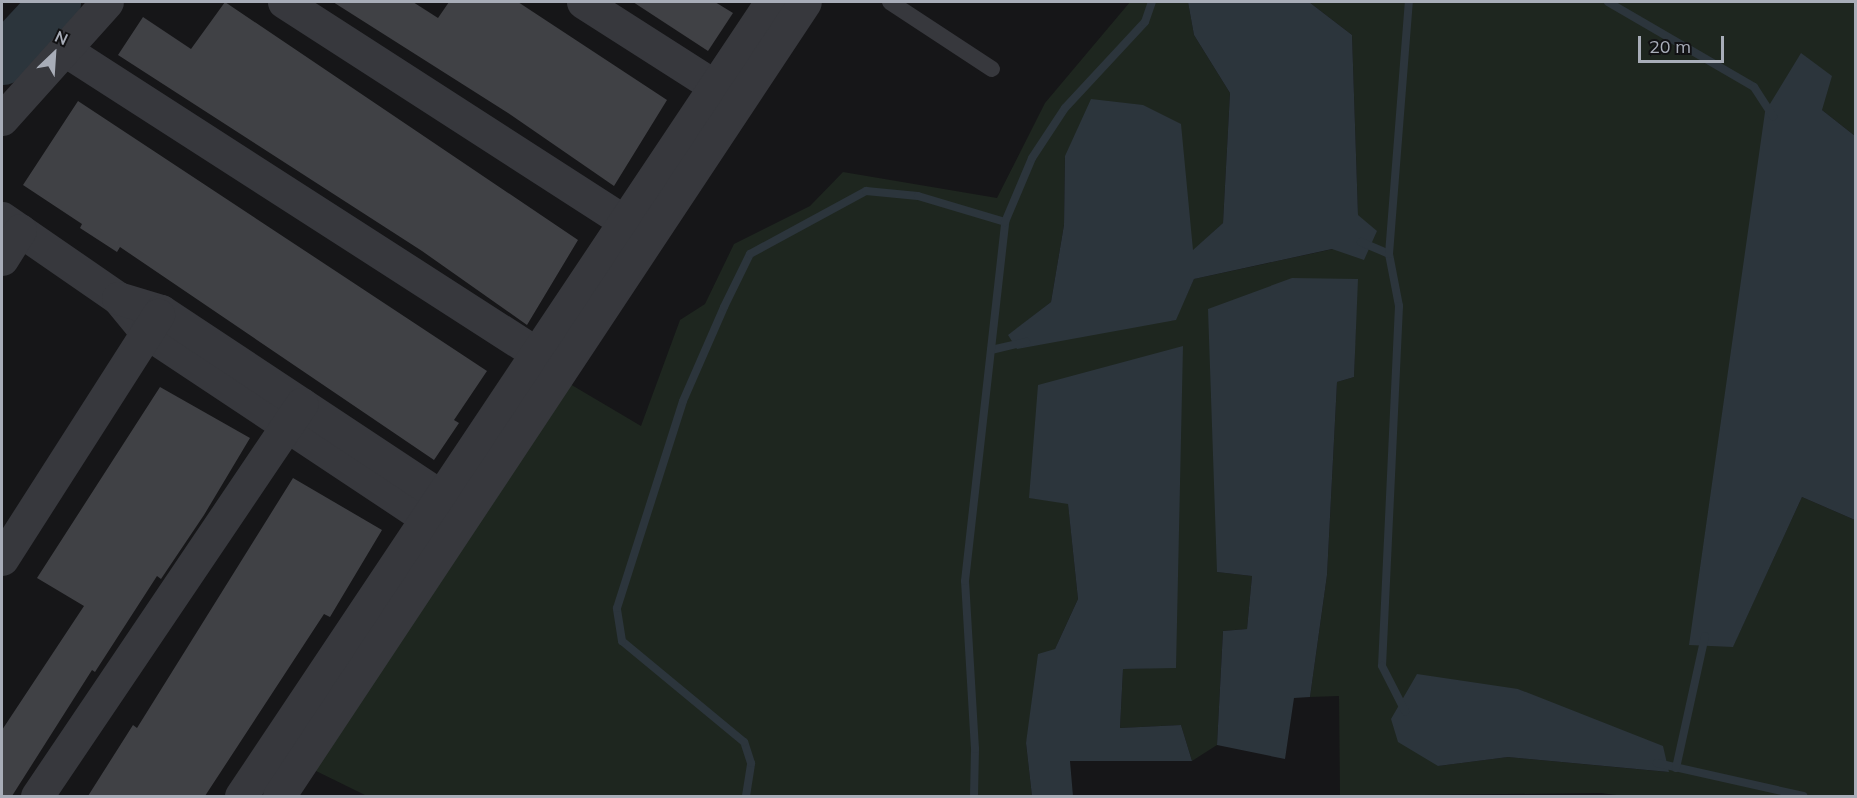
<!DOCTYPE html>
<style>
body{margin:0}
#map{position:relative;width:1857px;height:798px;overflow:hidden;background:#161618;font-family:Mulish,sans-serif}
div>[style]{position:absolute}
.green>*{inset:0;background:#1e261f}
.water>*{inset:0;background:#2c353c}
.stream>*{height:8px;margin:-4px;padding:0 4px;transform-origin:4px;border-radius:4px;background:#2c353c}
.river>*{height:51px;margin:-25.5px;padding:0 25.5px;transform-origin:25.5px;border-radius:25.5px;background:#2c353c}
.building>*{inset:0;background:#404145}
.lane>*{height:16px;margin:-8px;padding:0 8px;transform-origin:8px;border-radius:8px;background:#37383d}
.street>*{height:33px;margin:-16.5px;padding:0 16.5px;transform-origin:16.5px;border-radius:16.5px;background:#37383d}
span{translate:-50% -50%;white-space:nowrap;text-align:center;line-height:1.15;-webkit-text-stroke:6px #111113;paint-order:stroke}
.frame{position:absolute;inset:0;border:3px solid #a8adb8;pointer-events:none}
.north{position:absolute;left:24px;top:24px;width:60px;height:60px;-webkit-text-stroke:4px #111113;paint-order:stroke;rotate:25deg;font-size:16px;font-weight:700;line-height:24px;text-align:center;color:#a8adb8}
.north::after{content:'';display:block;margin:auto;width:21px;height:27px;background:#a8adb8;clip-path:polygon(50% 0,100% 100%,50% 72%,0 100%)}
.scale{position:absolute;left:1638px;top:36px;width:86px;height:27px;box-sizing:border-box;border:3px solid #a8adb8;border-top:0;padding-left:8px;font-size:18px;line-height:21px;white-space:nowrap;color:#a8adb8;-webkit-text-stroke:4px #111113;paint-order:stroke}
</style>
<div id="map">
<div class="green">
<i style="clip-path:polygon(evenodd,1130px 2px,1188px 2px,1194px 35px,1230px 93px,1223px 223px,1193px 251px,1065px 156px,1064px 225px,1051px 302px,1009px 335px,1175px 320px,1194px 279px,1333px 249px,1358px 215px,1352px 35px,1309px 2px,1855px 2px,1855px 136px,1822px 110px,1801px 54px,1733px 646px,1802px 497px,1855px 520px,1855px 796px,1624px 796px,1601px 793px,1340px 796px,1339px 696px,1310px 697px,1327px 575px,1337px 382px,1354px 377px,1357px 279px,1217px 572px,1252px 576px,1247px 629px,1223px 631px,1217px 745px,1192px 761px,1181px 725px,1120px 728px,1123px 669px,1176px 667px,1068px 503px,1078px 599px,1055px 649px,1026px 743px,1032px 796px,367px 796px,314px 770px,570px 384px,641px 426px,680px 320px,705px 304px,734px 244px,810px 206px,843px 172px,997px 198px,1045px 103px,1130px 2px,1518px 689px,1668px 772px,1508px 757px,1438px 766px,1518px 689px)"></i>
</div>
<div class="water">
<i style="clip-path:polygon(1188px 2px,1309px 2px,1352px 35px,1358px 215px,1377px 231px,1364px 260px,1332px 249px,1194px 279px,1176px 320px,1017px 349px,1008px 335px,1051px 302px,1064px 225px,1065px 156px,1091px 99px,1143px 105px,1181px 124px,1193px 250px,1223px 223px,1230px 93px,1194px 35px)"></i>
<i style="clip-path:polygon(1801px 53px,1832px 76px,1822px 110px,1855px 136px,1855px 520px,1802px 497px,1733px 647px,1689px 645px,1765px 112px)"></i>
<i style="clip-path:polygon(1292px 278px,1358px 279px,1354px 377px,1337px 382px,1327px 575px,1310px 697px,1294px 698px,1285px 759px,1217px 745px,1223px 631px,1247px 629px,1252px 576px,1217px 572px,1208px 309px)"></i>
<i style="clip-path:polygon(1183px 346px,1176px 668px,1123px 669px,1120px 728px,1181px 725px,1192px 761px,1070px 761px,1073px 796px,1032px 796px,1026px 743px,1038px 654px,1055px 649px,1078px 599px,1068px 504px,1029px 498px,1038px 385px)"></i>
<i style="clip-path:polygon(1417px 674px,1518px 689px,1663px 746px,1669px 772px,1508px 757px,1438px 766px,1398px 742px,1391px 719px)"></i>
</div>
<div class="stream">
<i style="left:1608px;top:2px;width:169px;rotate:30.2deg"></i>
<i style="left:1754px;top:87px;width:35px;rotate:57deg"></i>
<i style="left:1361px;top:242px;width:30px;rotate:23deg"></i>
<i style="left:1389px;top:254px;width:53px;rotate:79.1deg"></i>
<i style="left:1399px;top:306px;width:360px;rotate:92.7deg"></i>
<i style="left:1382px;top:666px;width:51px;rotate:62.9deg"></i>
<i style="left:1389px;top:254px;width:253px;rotate:-85.5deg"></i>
<i style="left:991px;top:350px;width:36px;rotate:-13deg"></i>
<i style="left:1657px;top:763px;width:150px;rotate:12.7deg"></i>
<i style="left:1676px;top:768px;width:135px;rotate:-77.6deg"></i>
<i style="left:746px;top:796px;width:33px;rotate:-81deg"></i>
<i style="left:751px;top:763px;width:22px;rotate:-108deg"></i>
<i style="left:744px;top:742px;width:158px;rotate:-140.4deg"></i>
<i style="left:622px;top:641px;width:33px;rotate:-99deg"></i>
<i style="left:617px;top:608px;width:217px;rotate:-72.3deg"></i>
<i style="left:683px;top:401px;width:103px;rotate:-66.4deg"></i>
<i style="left:724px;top:307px;width:59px;rotate:-63.9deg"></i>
<i style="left:750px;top:254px;width:132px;rotate:-28.5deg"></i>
<i style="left:866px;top:191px;width:52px;rotate:5.5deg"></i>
<i style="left:918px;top:196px;width:91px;rotate:16.6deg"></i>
<i style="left:974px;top:796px;width:47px;rotate:-88.8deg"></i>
<i style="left:975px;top:749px;width:168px;rotate:-93.4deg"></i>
<i style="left:965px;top:581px;width:361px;rotate:-83.6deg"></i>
<i style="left:1005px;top:222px;width:69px;rotate:-67.1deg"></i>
<i style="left:1032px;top:158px;width:60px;rotate:-56.6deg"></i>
<i style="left:1065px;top:108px;width:117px;rotate:-47.1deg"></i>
<i style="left:1145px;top:22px;width:21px;rotate:-71deg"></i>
</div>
<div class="river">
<i style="left:2px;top:59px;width:78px;rotate:-47.1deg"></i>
</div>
<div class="building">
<i style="clip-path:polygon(225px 2px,578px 240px,527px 325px,422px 251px,118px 55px,143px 17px,191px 49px)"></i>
<i style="clip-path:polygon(333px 2px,413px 2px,438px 18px,449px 2px,518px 2px,667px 100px,614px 186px,511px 115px)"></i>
<i style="clip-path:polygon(633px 2px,715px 2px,733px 13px,708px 51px)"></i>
<i style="clip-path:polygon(78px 101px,487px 371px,454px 420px,459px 423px,434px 460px,120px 247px,117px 252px,80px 228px,82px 224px,23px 185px)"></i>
<i style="clip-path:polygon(160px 387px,250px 438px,204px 515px,161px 579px,157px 576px,95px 672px,92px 670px,12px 796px,2px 796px,2px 730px,84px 606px,37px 578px)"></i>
<i style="clip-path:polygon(293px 478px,382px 530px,330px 617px,324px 614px,205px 796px,88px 796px,133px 725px,137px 728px)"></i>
</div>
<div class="lane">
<i style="left:890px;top:2px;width:122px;rotate:33.3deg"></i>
</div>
<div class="street">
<i style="left:284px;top:2px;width:427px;rotate:32.8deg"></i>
<i style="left:583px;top:2px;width:178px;rotate:32.6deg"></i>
<i style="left:65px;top:50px;width:580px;rotate:32.76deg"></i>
<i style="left:2px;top:119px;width:157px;rotate:-48.1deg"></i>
<i style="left:2px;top:218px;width:141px;rotate:34.6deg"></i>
<i style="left:118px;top:298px;width:44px;rotate:50.5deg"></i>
<i style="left:146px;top:332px;width:359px;rotate:33.6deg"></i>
<i style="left:2px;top:259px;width:34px;rotate:-58deg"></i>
<i style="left:118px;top:298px;width:45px;rotate:16.8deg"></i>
<i style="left:161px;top:311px;width:359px;rotate:33.5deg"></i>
<i style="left:2px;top:559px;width:290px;rotate:-57.4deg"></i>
<i style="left:37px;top:796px;width:473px;rotate:-56deg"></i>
<i style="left:241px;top:796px;width:955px;rotate:-56.28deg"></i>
<i style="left:279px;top:796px;width:952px;rotate:-56.48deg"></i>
</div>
<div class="frame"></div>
<div class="north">N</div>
<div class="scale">20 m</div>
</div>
